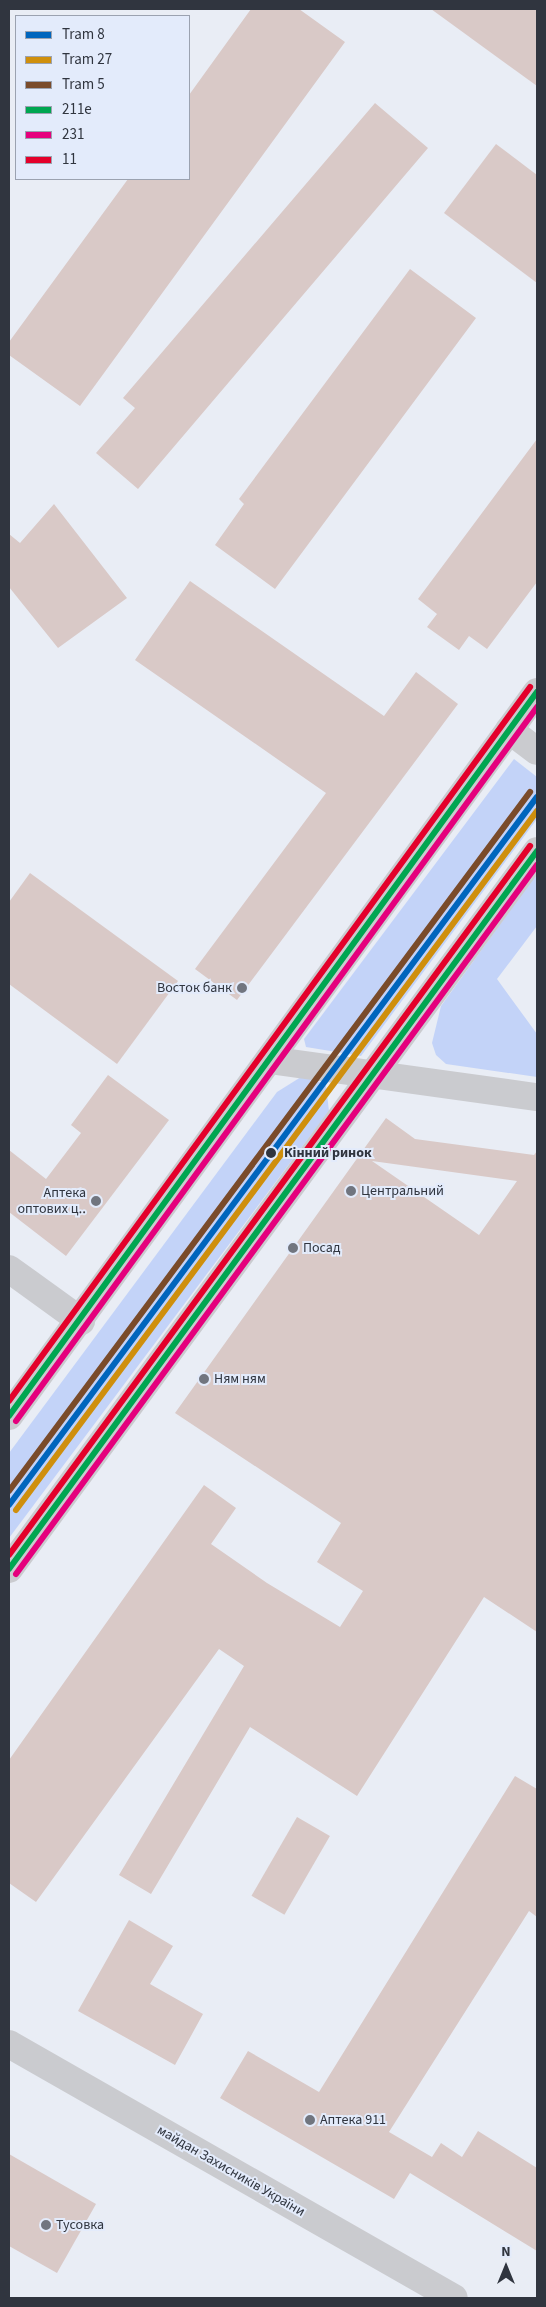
<!DOCTYPE html>
<meta charset="utf-8">
<style>
body{margin:0}
#map{position:relative;width:546px;height:2307px;overflow:hidden;background:#e9edf5;font-family:"Source Sans 3",sans-serif}
div>[style]{position:absolute}
.green>*{inset:0;background:#c3d3f8}
.building>*{inset:0;background:#d9c9c7;transform-origin:0 0}
.street>*{height:28px;margin:-14px;padding:0 14px;transform-origin:14px;border-radius:14px;background:#cacbcf}
.secondary>*{height:28px;margin:-14px;padding:0 14px;transform-origin:14px;border-radius:14px;background:#cacbcf}
.primary>*{height:28px;margin:-14px;padding:0 14px;transform-origin:14px;border-radius:14px;background:#cacbcf}
.bus-1>*{height:6px;margin:-3px;padding:0 3px;transform-origin:3px;border-radius:3px;background:#00a651}
.bus-2>*{height:6px;margin:-3px;padding:0 3px;transform-origin:3px;border-radius:3px;background:#e5007d}
.bus-3>*{height:6px;margin:-3px;padding:0 3px;transform-origin:3px;border-radius:3px;background:#e4002b}
.tram-1>*{height:6px;margin:-3px;padding:0 3px;transform-origin:3px;border-radius:3px;background:#0065bd}
.tram-2>*{height:6px;margin:-3px;padding:0 3px;transform-origin:3px;border-radius:3px;background:#cf8f0d}
.tram-3>*{height:6px;margin:-3px;padding:0 3px;transform-origin:3px;border-radius:3px;background:#7a4b2a}
.dots>*{width:14px;height:14px;translate:-50% -50%;box-sizing:border-box;border:2px solid #e3ebfb;border-radius:50%}
span{translate:-50% -50%;white-space:nowrap;text-align:center;line-height:1.15;-webkit-text-stroke:4px #e3ebfb;paint-order:stroke}
.poi-label{font-size:14px;color:#30353f}
.right{translate:-100% -50%;text-align:right}
.left{translate:0 -50%;text-align:left}
.stop-label{font-size:14px;color:#30353f;font-weight:700}
.street-label{font-size:14px;color:#30353f}
.frame{position:absolute;inset:0;border:10px solid #30353f;pointer-events:none}
.legend{position:absolute;left:15px;top:15px;width:175px;height:165px;box-sizing:border-box;background:#e3ebfb;border:1px solid #9ba2b0;margin:0;padding:6px 9px;list-style:none;font-size:15px;color:#30353f}
.legend li{display:flex;align-items:center;gap:10px;height:25px}
.legend b{width:25px;border:1px solid #9ba2b0}
.north{position:absolute;left:481px;top:2242px;width:50px;height:50px;-webkit-text-stroke:4px #e3ebfb;paint-order:stroke;rotate:0deg;font-size:14px;font-weight:700;line-height:20px;text-align:center;color:#30353f}
.north::after{content:'';display:block;margin:auto;width:18px;height:22px;background:#30353f;clip-path:polygon(50% 0,100% 100%,50% 72%,0 100%)}
</style>
<div id="map">
<div class="green">
<i style="clip-path:polygon(514px 759px,537px 777px,537px 819px,361px 1056px,306px 1047px,304px 1039px)"></i>
<i style="clip-path:polygon(537px 873px,537px 926px,497px 979px,537px 1034px,537px 1077px,446px 1064px,436px 1055px,432px 1043px,441px 1006px)"></i>
<i style="clip-path:polygon(301px 1077px,313px 1078px,326px 1086px,329px 1111px,9px 1538px,9px 1453px,277px 1092px)"></i>
</div>
<div class="building">
<i style="clip-path:polygon(251px 9px,299px 9px,345px 42px,80px 406px,9px 355px,9px 342px,128px 179px,189px 179px,189px 95px)"></i>
<i style="clip-path:polygon(431px 9px,537px 9px,537px 86px)"></i>
<i style="clip-path:polygon(375px 103px,428px 148px,138px 489px,96px 453px,135px 408px,123px 398px)"></i>
<i style="clip-path:polygon(496px 144px,537px 175px,537px 283px,444px 213px)"></i>
<i style="clip-path:polygon(410px 269px,476px 318px,275px 589px,215px 545px,244px 504px,239px 499px)"></i>
<i style="clip-path:polygon(537px 439px,537px 582px,487px 649px,469px 636px,459px 650px,427px 627px,437px 614px,418px 599px)"></i>
<i style="clip-path:polygon(54px 504px,127px 598px,58px 648px,9px 587px,9px 534px,20px 543px)"></i>
<i style="clip-path:polygon(190px 581px,384px 716px,416px 672px,458px 704px,237px 1000px,195px 969px,326px 793px,135px 660px)"></i>
<i style="clip-path:polygon(30px 873px,178px 981px,117px 1064px,9px 984px,9px 902px)"></i>
<i style="clip-path:polygon(108px 1075px,169px 1120px,66px 1256px,9px 1212px,9px 1150px,46px 1179px,81px 1133px,71px 1125px)"></i>
<i style="clip-path:polygon(evenodd,386px 1118px,415px 1139px,534px 1155px,537px 1151px,537px 1632px,484px 1597px,357px 1796px,250px 1727px,151px 1894px,119px 1875px,244px 1666px,219px 1649px,36px 1902px,9px 1883px,9px 1760px,204px 1485px,236px 1508px,211px 1544px,267px 1583px,340px 1627px,363px 1591px,317px 1562px,341px 1523px,175px 1413px,386px 1118px,372px 1161px,517px 1181px,479px 1235px,372px 1161px)"></i>
<i style="clip-path:polygon(515px 1776px,537px 1789px,537px 1917px,529px 1911px,389px 2132px,432px 2157px,441px 2143px,462px 2157px,478px 2131px,537px 2168px,537px 2251px,410px 2173px,394px 2199px,220px 2098px,248px 2051px,319px 2092px)"></i>
<i style="left:297px;top:1817px;width:38px;height:91px;rotate:30deg"></i>
<i style="clip-path:polygon(129px 1920px,173px 1946px,150px 1984px,203px 2014px,175px 2065px,78px 2011px)"></i>
<i style="clip-path:polygon(9px 2154px,96px 2204px,57px 2273px,9px 2246px)"></i>
</div>
<div class="street">
<i style="left:9px;top:1269px;width:89px;rotate:35.8deg"></i>
</div>
<div class="secondary">
<i style="left:269px;top:1060px;width:271px;rotate:7.9deg"></i>
<i style="left:9px;top:2044px;width:512px;rotate:29.72deg"></i>
</div>
<div class="primary">
<i style="left:509px;top:730px;width:35px;rotate:37deg"></i>
<i style="left:9px;top:1416px;width:896px;rotate:-53.9deg"></i>
<i style="left:9px;top:1569px;width:891px;rotate:-53.67deg"></i>
</div>
<div class="bus-1">
<i style="left:9px;top:1416px;width:896px;rotate:-53.9deg"></i>
<i style="left:9px;top:1569px;width:891px;rotate:-53.67deg"></i>
</div>
<div class="bus-2">
<i style="left:16px;top:1421px;width:884px;rotate:-53.88deg"></i>
<i style="left:16px;top:1574px;width:880px;rotate:-53.69deg"></i>
</div>
<div class="bus-3">
<i style="left:9px;top:1401px;width:884px;rotate:-53.88deg"></i>
<i style="left:9px;top:1555px;width:880px;rotate:-53.69deg"></i>
</div>
<div class="tram-1">
<i style="left:9px;top:1505px;width:883px;rotate:-53.29deg"></i>
</div>
<div class="tram-2">
<i style="left:16px;top:1510px;width:872px;rotate:-53.3deg"></i>
</div>
<div class="tram-3">
<i style="left:9px;top:1491px;width:872px;rotate:-53.3deg"></i>
</div>
<div class="dots">
<i style="left:242px;top:988px;background:#71757f"></i>
<i style="left:271px;top:1153px;background:#30353f"></i>
<i style="left:351px;top:1191px;background:#71757f"></i>
<i style="left:96px;top:1201px;background:#71757f"></i>
<i style="left:293px;top:1248px;background:#71757f"></i>
<i style="left:204px;top:1379px;background:#71757f"></i>
<i style="left:310px;top:2120px;background:#71757f"></i>
<i style="left:46px;top:2225px;background:#71757f"></i>
</div>
<div class="poi-label">
<span class="right" style="left:232px;top:988px">Восток банк</span>
<span class="left" style="left:361px;top:1191px">Центральний</span>
<span class="right" style="left:86px;top:1201px">Аптека<br>оптових ц‥</span>
<span class="left" style="left:303px;top:1248px">Посад</span>
<span class="left" style="left:214px;top:1379px">Ням ням</span>
<span class="left" style="left:320px;top:2120px">Аптека 911</span>
<span class="left" style="left:56px;top:2225px">Тусовка</span>
</div>
<div class="stop-label">
<span class="left" style="left:284px;top:1153px">Кінний ринок</span>
</div>
<div class="street-label">
<span style="left:231px;top:2171px;rotate:30deg">майдан Захисників України</span>
</div>
<div class="frame"></div>
<ul class="legend">
<li><b style="height:6px;background:#0065bd"></b>Tram 8</li>
<li><b style="height:6px;background:#cf8f0d"></b>Tram 27</li>
<li><b style="height:6px;background:#7a4b2a"></b>Tram 5</li>
<li><b style="height:6px;background:#00a651"></b>211е</li>
<li><b style="height:6px;background:#e5007d"></b>231</li>
<li><b style="height:6px;background:#e4002b"></b>11</li>
</ul>
<div class="north">N</div>
</div>
